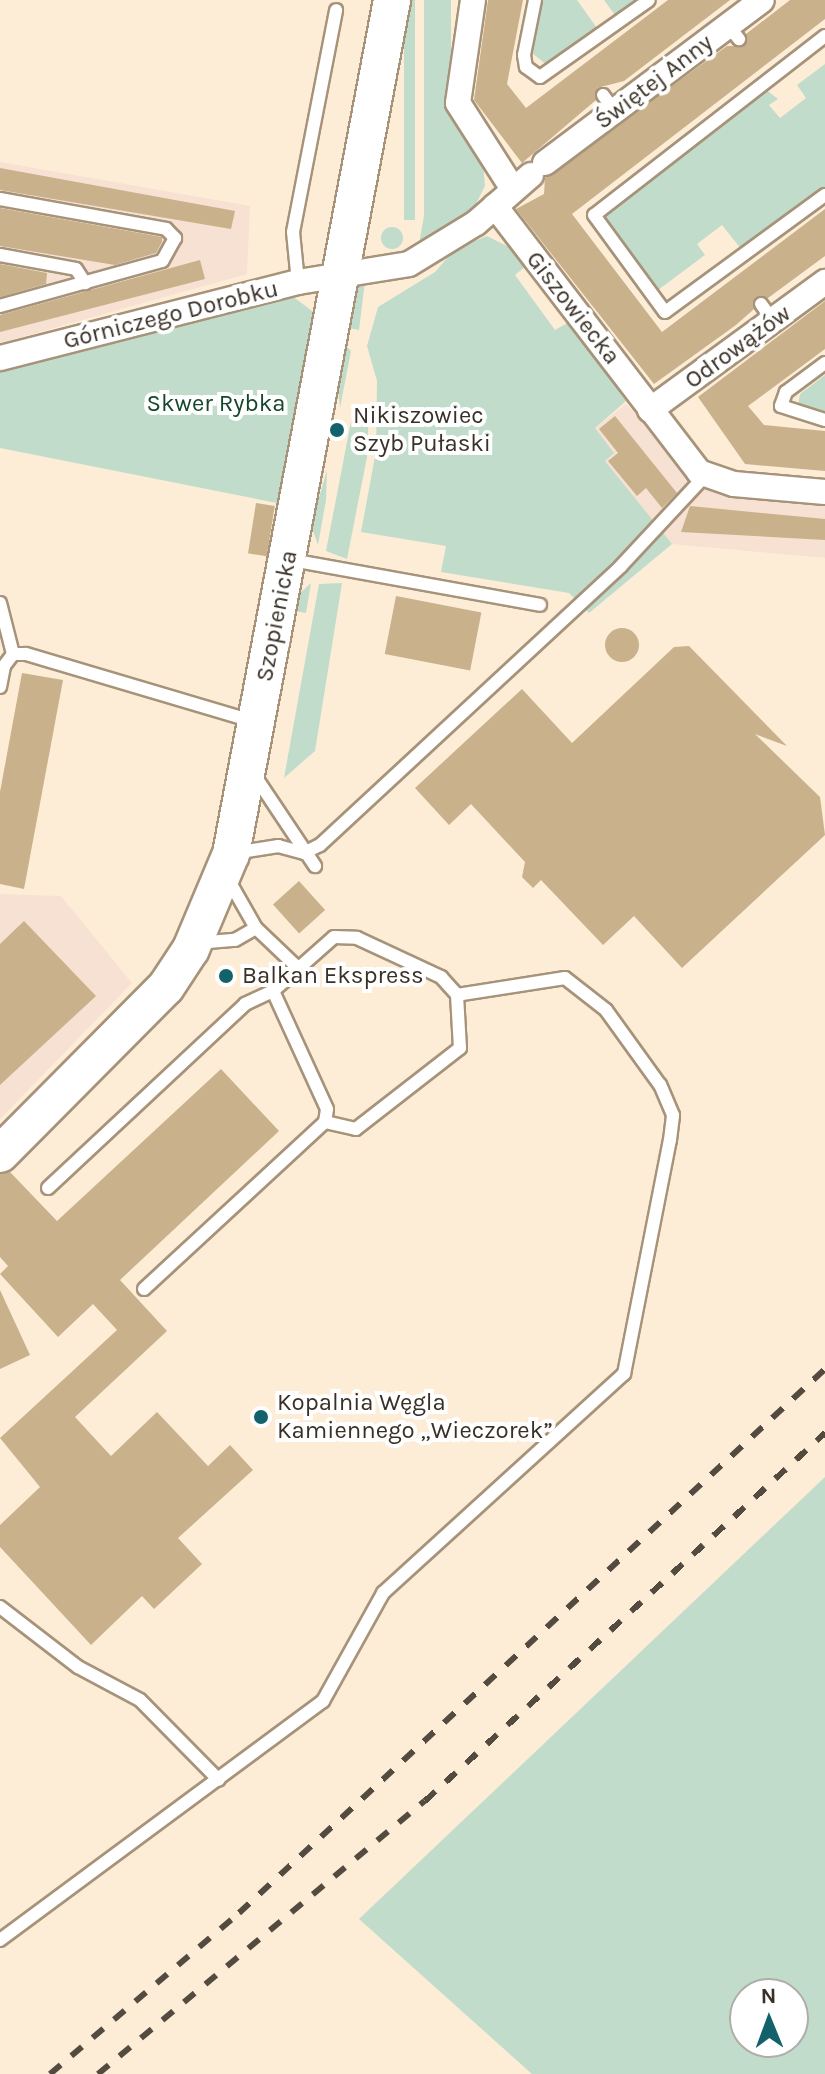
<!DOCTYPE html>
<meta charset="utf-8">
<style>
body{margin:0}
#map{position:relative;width:825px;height:2074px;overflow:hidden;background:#fdedd7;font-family:Karla,sans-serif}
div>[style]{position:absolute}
.industrial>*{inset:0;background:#f6e1d3}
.green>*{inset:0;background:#c1dccb;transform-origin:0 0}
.round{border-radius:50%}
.building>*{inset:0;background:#c9b18b;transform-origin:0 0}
.roads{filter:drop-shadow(2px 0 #a6937a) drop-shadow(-2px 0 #a6937a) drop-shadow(0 2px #a6937a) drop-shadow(0 -2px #a6937a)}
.lane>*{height:12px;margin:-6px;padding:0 6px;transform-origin:6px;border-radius:6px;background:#fff}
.street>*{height:24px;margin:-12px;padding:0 12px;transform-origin:12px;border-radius:12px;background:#fff}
.secondary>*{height:36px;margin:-18px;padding:0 18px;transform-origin:18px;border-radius:18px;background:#fff}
.rail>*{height:6px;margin-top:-3px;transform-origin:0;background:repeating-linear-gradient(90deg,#544b40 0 14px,transparent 0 28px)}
.dots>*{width:22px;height:22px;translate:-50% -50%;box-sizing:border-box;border:4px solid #fff;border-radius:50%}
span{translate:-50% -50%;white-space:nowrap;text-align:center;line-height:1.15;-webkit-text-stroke:8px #fff;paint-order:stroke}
.street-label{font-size:24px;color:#393127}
.park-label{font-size:24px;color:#15472d}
.poi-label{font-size:24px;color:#393127}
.left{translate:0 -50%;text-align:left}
.north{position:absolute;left:729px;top:1978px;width:80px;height:80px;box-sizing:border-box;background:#fff;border:2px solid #b0ada9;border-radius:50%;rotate:359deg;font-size:22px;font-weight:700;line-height:32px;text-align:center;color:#393127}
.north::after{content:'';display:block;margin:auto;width:28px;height:36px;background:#13616b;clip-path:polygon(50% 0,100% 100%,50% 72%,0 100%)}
</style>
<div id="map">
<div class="industrial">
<i style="clip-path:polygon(0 162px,250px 206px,247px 274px,0 343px)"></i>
<i style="clip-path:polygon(626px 404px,696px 481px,825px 499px,825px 558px,672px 544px,604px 461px,595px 428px)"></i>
<i style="clip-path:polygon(0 894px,61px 896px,132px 983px,0 1119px)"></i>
</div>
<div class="green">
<i style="left:404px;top:0;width:11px;height:220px"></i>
<i style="left:424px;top:0;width:27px;height:225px"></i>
<i style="clip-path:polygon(462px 0,450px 87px,483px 163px,485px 186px,472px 212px,419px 244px)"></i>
<i style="clip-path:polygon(542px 0,577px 0,597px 28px,547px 65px,532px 53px)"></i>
<i style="clip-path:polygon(604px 0,636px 0,615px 15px)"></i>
<i style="clip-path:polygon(825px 64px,825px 188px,742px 250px,722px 225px,697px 244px,705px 255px,654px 293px,603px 223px,604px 211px,765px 89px,778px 99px,769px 105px,780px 118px,806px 98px,797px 85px)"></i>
<i class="round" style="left:381px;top:227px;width:22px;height:22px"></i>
<i style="clip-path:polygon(487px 236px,517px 251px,527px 265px,515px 275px,555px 330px,569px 322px,626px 401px,595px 428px,614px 453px,605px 461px,672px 544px,589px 613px,569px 593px,441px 572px,446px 546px,361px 532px,376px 451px,377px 381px,367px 346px,378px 307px,435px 272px,455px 249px)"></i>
<i style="clip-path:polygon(365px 281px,359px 330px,344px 327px,355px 285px)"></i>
<i style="clip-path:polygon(292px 296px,319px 316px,282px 504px,0 448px,0 371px)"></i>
<i style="clip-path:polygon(341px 341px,351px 351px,340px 408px,336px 366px)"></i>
<i style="clip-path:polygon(825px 375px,825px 414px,798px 406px,800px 394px)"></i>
<i style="clip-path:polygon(369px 410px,367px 457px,347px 559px,326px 551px,353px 411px)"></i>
<i style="clip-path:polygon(327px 470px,326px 500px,318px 545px,311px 525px)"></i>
<i style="clip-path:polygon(311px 583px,306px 613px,295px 611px,299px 594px)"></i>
<i style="clip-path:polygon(342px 583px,315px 751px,284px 778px,319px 584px)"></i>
<i style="clip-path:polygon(evenodd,825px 1477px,825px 2074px,532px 2074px,359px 1919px,825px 1477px,793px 1994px,793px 2042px,745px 2042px,745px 1994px,793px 1994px)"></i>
</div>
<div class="building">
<i style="clip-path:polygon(488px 0,523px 0,507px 84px,526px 108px,668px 0,730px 0,624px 81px,597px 88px,596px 100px,522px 163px,474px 100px)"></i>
<i style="clip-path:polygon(790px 0,825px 0,825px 19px,572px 214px,662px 332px,825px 209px,825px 256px,768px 298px,755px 297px,754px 309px,736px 325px,654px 384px,516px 209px,544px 194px,545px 178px,727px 46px,744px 46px,746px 34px)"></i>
<i style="clip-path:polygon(0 168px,235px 211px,231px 229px,0 190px)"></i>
<i style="clip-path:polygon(0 208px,162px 237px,162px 242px,156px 253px,115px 265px,0 246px)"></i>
<i style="clip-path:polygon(200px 260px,205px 279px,0 332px,0 315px)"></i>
<i style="clip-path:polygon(0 264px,47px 273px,46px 284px,0 297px)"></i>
<i style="clip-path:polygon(825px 301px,825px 349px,748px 406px,764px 425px,825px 431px,825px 471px,745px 464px,698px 397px)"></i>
<i style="clip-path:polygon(615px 416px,677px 493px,662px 508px,646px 488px,637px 496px,608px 461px,618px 453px,599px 429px)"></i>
<i style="left:256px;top:503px;width:19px;height:51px;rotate:9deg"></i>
<i style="clip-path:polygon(690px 506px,825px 519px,825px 540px,681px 532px)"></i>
<i style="left:396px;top:596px;width:87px;height:59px;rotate:11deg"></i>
<i class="round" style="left:605px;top:628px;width:34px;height:34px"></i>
<i style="clip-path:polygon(689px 646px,787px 746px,755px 734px,820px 797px,825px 835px,682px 968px,634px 916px,603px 945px,541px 880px,533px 888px,522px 877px,525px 862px,471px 804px,449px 825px,415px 788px,522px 689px,572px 743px,674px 647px)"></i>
<i style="clip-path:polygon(22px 673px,63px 680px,24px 889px,0 884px,0 792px)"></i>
<i style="left:299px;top:881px;width:39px;height:35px;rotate:48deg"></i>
<i style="clip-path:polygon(24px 921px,96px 996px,0 1085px,0 944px)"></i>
<i style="clip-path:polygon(221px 1069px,279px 1131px,120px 1280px,167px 1331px,75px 1417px,111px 1456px,157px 1412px,208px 1466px,230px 1445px,253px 1470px,178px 1538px,202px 1564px,154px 1609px,142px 1596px,91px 1645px,0 1547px,0 1525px,40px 1487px,0 1438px,117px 1330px,93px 1304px,58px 1337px,0 1274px,8px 1266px,0 1257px,0 1174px,10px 1172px,57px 1221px)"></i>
<i style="clip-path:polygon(0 1290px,30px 1355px,0 1369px)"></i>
</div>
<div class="roads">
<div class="lane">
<i style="left:535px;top:0;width:56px;rotate:101.3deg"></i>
<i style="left:524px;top:55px;width:12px;rotate:81deg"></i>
<i style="left:526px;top:67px;width:17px;rotate:36deg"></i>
<i style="left:540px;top:77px;width:133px;rotate:-35.2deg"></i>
<i style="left:728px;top:25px;width:18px;rotate:52deg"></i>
<i style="left:825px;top:36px;width:292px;rotate:142.2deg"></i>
<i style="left:594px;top:215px;width:120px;rotate:53.8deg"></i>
<i style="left:665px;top:312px;width:198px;rotate:-36.2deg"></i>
<i style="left:603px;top:95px;width:19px;rotate:54deg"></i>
<i style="left:0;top:199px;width:169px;rotate:10.2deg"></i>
<i style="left:166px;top:229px;width:13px;rotate:45deg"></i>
<i style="left:175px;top:238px;width:26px;rotate:119deg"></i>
<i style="left:162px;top:261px;width:168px;rotate:164.5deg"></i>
<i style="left:0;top:255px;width:77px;rotate:10.4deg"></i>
<i style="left:76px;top:269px;width:17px;rotate:57deg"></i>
<i style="left:298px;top:282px;width:50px;rotate:-95.7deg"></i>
<i style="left:293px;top:232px;width:226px;rotate:-79deg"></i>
<i style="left:761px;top:304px;width:22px;rotate:54deg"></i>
<i style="left:825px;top:363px;width:49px;rotate:143.4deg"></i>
<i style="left:786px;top:392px;width:15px;rotate:110deg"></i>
<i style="left:781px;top:406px;width:46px;rotate:17.7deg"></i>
<i style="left:291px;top:560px;width:253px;rotate:10.2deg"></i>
<i style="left:0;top:603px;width:53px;rotate:75.7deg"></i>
<i style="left:0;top:687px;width:21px;rotate:-79deg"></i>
<i style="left:4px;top:666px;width:15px;rotate:-53deg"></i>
<i style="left:13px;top:654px;width:13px"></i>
<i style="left:26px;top:654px;width:236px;rotate:16.5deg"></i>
<i style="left:253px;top:773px;width:112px;rotate:56.3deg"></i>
<i style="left:234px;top:853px;width:45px;rotate:-9deg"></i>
<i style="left:278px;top:846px;width:27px;rotate:15deg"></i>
<i style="left:304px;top:853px;width:18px;rotate:-27deg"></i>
<i style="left:320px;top:845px;width:410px;rotate:-42.8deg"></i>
<i style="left:621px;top:566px;width:125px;rotate:-47deg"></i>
<i style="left:228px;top:879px;width:56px;rotate:60.3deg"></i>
<i style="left:256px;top:928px;width:58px;rotate:43.6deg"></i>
<i style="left:197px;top:943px;width:38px;rotate:-5deg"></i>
<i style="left:235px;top:940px;width:24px;rotate:-30deg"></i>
<i style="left:48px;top:1188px;width:270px;rotate:-43deg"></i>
<i style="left:245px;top:1004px;width:31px;rotate:-25deg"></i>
<i style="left:144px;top:1289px;width:246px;rotate:-42.7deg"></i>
<i style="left:325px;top:1122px;width:13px;rotate:-81deg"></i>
<i style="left:327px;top:1109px;width:130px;rotate:-114.6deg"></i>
<i style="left:273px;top:991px;width:81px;rotate:-41.5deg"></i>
<i style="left:334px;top:937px;width:23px;rotate:2deg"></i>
<i style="left:357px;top:938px;width:93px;rotate:24.9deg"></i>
<i style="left:441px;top:977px;width:24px;rotate:48deg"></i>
<i style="left:457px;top:995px;width:53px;rotate:86.8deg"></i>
<i style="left:460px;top:1048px;width:132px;rotate:142.1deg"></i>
<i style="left:356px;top:1129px;width:32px;rotate:-167deg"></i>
<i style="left:0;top:1607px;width:98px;rotate:37.6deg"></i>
<i style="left:78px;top:1667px;width:70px;rotate:28deg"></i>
<i style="left:140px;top:1700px;width:112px;rotate:45.4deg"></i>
<i style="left:0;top:1940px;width:402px;rotate:-36.5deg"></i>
<i style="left:323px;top:1701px;width:124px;rotate:-60.9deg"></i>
<i style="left:383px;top:1593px;width:326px;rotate:-42.3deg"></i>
<i style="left:624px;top:1374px;width:238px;rotate:-78.9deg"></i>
<i style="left:670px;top:1140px;width:25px;rotate:-83deg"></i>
<i style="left:673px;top:1115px;width:33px;rotate:-113deg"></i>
<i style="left:660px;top:1085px;width:92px;rotate:-125.8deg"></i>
<i style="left:606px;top:1010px;width:52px;rotate:-142deg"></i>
<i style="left:565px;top:978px;width:109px;rotate:171.1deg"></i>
</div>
<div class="street">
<i style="left:473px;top:0;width:104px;rotate:98.3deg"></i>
<i style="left:458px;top:103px;width:102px;rotate:57.4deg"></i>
<i style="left:545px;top:163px;width:271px;rotate:-36.9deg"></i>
<i style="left:495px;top:206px;width:335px;rotate:52.5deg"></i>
<i style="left:699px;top:472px;width:37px;rotate:19deg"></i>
<i style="left:734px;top:484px;width:91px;rotate:5deg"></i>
<i style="left:0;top:358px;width:308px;rotate:-14.3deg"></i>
<i style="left:298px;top:282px;width:112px;rotate:-9.2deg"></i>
<i style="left:409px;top:264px;width:79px;rotate:-31.5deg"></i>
<i style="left:476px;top:223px;width:73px;rotate:-41.1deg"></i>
<i style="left:650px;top:410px;width:217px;rotate:-36.2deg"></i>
</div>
<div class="secondary">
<i style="left:0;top:1154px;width:235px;rotate:-45.2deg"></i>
<i style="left:166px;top:987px;width:45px;rotate:-56.7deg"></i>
<i style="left:191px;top:949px;width:103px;rotate:-67.2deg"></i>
<i style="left:231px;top:854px;width:869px;rotate:-79.32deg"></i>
</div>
</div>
<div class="rail">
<i style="left:50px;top:2074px;width:248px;rotate:-40.4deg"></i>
<i style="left:239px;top:1913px;width:800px;rotate:-42.87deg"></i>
<i style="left:98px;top:2074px;width:426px;rotate:-39.9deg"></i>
<i style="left:425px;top:1801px;width:544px;rotate:-42.61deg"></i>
</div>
<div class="dots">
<i style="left:337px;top:430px;background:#13616b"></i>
<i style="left:226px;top:976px;background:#13616b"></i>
<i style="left:261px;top:1417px;background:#13616b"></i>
</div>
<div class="street-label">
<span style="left:654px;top:82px;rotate:-37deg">Świętej Anny</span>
<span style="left:573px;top:308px;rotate:52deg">Giszowiecka</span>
<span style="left:171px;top:315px;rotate:-14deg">Górniczego Dorobku</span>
<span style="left:738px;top:347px;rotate:-36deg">Odrowążów</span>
<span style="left:277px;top:616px;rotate:-79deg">Szopienicka</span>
</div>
<div class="park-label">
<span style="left:216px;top:404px">Skwer Rybka</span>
</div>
<div class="poi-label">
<span class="left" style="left:353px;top:430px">Nikiszowiec<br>Szyb Pułaski</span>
<span class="left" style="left:242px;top:976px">Balkan Ekspress</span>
<span class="left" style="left:277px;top:1417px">Kopalnia Węgla<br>Kamiennego „Wieczorek”</span>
</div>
<div class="north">N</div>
</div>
